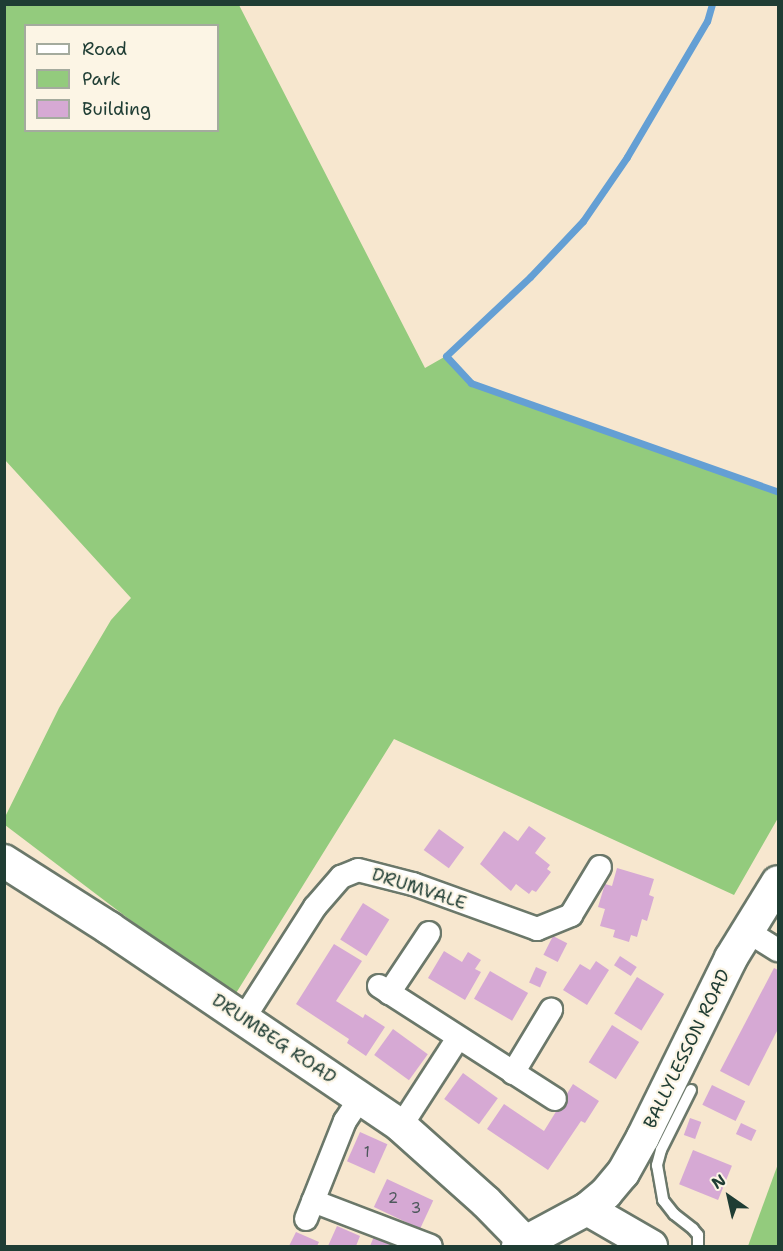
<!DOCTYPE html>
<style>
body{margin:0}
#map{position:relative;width:783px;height:1251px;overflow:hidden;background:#f7e7cf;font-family:"Shantell Sans",sans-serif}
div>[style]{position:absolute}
.green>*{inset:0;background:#93cb7d}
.stream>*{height:7px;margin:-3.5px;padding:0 3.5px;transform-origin:3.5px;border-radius:3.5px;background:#649fd4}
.building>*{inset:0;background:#d6a9d4;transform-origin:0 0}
.roads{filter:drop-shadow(2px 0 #6b786a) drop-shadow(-2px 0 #6b786a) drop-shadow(0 2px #6b786a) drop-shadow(0 -2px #6b786a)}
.lane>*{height:10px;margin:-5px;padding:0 5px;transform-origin:5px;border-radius:5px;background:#fff}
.street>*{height:22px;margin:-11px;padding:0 11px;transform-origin:11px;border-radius:11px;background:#fff}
.secondary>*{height:32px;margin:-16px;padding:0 16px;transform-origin:16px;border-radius:16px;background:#fff}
span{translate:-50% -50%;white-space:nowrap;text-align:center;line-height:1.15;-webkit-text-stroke:4.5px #fcf5e5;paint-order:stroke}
.number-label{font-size:15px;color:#4d585c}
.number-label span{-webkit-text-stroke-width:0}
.street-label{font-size:18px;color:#1f3d34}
.frame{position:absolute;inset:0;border:6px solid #1f3d34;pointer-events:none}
.legend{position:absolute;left:24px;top:24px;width:195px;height:108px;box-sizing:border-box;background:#fcf5e5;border:2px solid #a4ab9e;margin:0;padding:8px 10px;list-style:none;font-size:18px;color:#1f3d34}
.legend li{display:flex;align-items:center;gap:12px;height:30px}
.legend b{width:30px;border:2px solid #a4ab9e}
.north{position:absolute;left:699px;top:1167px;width:60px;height:60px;-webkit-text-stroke:4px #fcf5e5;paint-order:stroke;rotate:326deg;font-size:16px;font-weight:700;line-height:24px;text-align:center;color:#1f3d34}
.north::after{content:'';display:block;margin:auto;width:21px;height:27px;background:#1f3d34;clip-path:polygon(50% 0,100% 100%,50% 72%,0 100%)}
</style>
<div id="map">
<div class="green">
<i style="clip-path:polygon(evenodd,5px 5px,239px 5px,425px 368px,446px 356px,471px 383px,778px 492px,778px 818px,734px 895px,394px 739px,233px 998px,5px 825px,5px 817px,59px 708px,111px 620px,131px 598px,5px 460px,5px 5px,26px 26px,218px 26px,218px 130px,26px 130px,26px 26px)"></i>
<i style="clip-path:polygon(778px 1164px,778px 1246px,748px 1246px)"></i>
</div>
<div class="stream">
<i style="left:712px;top:4px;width:18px;rotate:106deg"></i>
<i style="left:707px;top:21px;width:158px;rotate:120.5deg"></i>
<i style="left:627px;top:157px;width:78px;rotate:124.5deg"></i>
<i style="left:583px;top:221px;width:77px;rotate:133.4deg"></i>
<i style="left:530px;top:277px;width:115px;rotate:136.8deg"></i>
<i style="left:446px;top:356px;width:37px;rotate:47deg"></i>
<i style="left:471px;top:383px;width:326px;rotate:19.5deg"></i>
</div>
<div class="building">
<i style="clip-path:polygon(529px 826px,546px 838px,535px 853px,550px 865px,547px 869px,551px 872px,536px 892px,532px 890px,529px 894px,516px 884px,511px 891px,480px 864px,504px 831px,518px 841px)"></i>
<i style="left:439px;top:829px;width:31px;height:26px;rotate:36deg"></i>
<i style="clip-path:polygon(617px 868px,654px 879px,649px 895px,654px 897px,647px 921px,642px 919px,637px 937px,631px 935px,629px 942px,613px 937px,615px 930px,600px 926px,605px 909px,598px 907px,605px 884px,612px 886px)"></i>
<i style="left:363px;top:903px;width:31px;height:43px;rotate:32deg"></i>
<i style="left:553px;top:936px;width:16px;height:21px;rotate:27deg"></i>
<i style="clip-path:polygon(334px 944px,362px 961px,336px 1001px,363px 1018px,365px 1014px,385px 1027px,366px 1056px,347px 1043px,349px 1039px,296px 1004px)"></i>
<i style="clip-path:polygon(444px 951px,462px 962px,468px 952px,481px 960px,475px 969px,481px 972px,465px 1000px,428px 978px)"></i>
<i style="left:620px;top:956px;width:20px;height:11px;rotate:33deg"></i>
<i style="clip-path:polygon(596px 961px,609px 970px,587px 1005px,563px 990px,580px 964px,590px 970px)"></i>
<i style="left:536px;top:967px;width:12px;height:17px;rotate:24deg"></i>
<i style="clip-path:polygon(774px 968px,778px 970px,778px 1029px,749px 1086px,720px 1071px)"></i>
<i style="left:490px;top:971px;width:44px;height:32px;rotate:30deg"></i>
<i style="left:637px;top:977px;width:32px;height:43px;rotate:32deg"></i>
<i style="left:612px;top:1025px;width:32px;height:44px;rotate:32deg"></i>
<i style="left:393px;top:1029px;width:43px;height:32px;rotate:36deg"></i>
<i style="left:463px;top:1073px;width:43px;height:32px;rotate:36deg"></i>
<i style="clip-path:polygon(573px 1084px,599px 1101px,585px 1123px,581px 1121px,548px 1170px,487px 1129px,504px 1104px,544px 1131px)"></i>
<i style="left:712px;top:1085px;width:37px;height:22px;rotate:26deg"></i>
<i style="left:690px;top:1118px;width:12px;height:18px;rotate:20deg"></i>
<i style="left:741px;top:1123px;width:17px;height:12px;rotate:25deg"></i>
<i style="left:360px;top:1132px;width:30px;height:32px;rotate:24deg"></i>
<i style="left:693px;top:1150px;width:42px;height:37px;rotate:22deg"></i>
<i style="left:387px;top:1179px;width:51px;height:31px;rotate:25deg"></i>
<i style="clip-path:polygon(337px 1226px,360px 1236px,356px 1246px,328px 1246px)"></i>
<i style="clip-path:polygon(296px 1232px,319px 1242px,317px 1246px,289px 1246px)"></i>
<i style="clip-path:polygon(375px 1234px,405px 1246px,370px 1246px)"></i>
</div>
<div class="roads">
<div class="lane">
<i style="left:691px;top:1090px;width:67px;rotate:116.6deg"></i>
<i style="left:661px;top:1150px;width:16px;rotate:105deg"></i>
<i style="left:657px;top:1165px;width:36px;rotate:80deg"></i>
<i style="left:663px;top:1200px;width:18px;rotate:52deg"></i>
<i style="left:674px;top:1214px;width:24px;rotate:38deg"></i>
<i style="left:693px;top:1229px;width:8px;rotate:50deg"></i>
<i style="left:698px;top:1235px;width:11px;rotate:90deg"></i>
</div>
<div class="street">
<i style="left:747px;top:931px;width:36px;rotate:32deg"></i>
<i style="left:379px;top:986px;width:209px;rotate:32.7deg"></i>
<i style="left:389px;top:993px;width:72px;rotate:-56.3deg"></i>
<i style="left:244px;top:1018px;width:132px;rotate:-57.4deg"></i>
<i style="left:315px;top:907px;width:40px;rotate:-49deg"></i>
<i style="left:341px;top:877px;width:18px;rotate:-22deg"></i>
<i style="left:358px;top:870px;width:57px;rotate:14.3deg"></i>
<i style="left:413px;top:884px;width:132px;rotate:19.9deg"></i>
<i style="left:537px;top:929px;width:37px;rotate:-22deg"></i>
<i style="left:571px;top:915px;width:56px;rotate:-58.9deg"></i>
<i style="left:513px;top:1073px;width:74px;rotate:-58.9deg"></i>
<i style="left:401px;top:1126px;width:105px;rotate:-57.1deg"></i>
<i style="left:313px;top:1201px;width:126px;rotate:20.9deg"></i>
<i style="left:306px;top:1219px;width:105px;rotate:-68.3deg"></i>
<i style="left:345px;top:1121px;width:29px;rotate:-56deg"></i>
</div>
<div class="secondary">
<i style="left:4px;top:861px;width:125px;rotate:32.5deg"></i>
<i style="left:109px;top:928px;width:353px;rotate:34.1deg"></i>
<i style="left:401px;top:1126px;width:114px;rotate:41.8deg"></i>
<i style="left:486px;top:1202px;width:56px;rotate:45.7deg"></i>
<i style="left:587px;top:1209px;width:74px;rotate:30deg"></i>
<i style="left:518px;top:1246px;width:78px;rotate:-28.2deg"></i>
<i style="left:587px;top:1209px;width:25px;rotate:-40deg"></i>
<i style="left:606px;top:1193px;width:26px;rotate:-50deg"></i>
<i style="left:623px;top:1173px;width:41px;rotate:-60.9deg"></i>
<i style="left:643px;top:1137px;width:199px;rotate:-63.8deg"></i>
<i style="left:731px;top:958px;width:89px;rotate:-58.3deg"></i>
</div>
</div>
<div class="number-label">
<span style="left:367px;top:1153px">1</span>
<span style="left:393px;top:1199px">2</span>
<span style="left:416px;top:1209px">3</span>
</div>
<div class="street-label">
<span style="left:419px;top:889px;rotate:18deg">DRUMVALE</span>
<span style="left:274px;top:1039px;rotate:34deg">DRUMBEG ROAD</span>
<span style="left:687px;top:1049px;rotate:-64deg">BALLYLESSON ROAD</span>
</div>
<div class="frame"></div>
<ul class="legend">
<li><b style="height:8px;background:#fff"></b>Road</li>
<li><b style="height:16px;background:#93cb7d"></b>Park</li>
<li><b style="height:16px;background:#d6a9d4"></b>Building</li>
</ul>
<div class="north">N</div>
</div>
